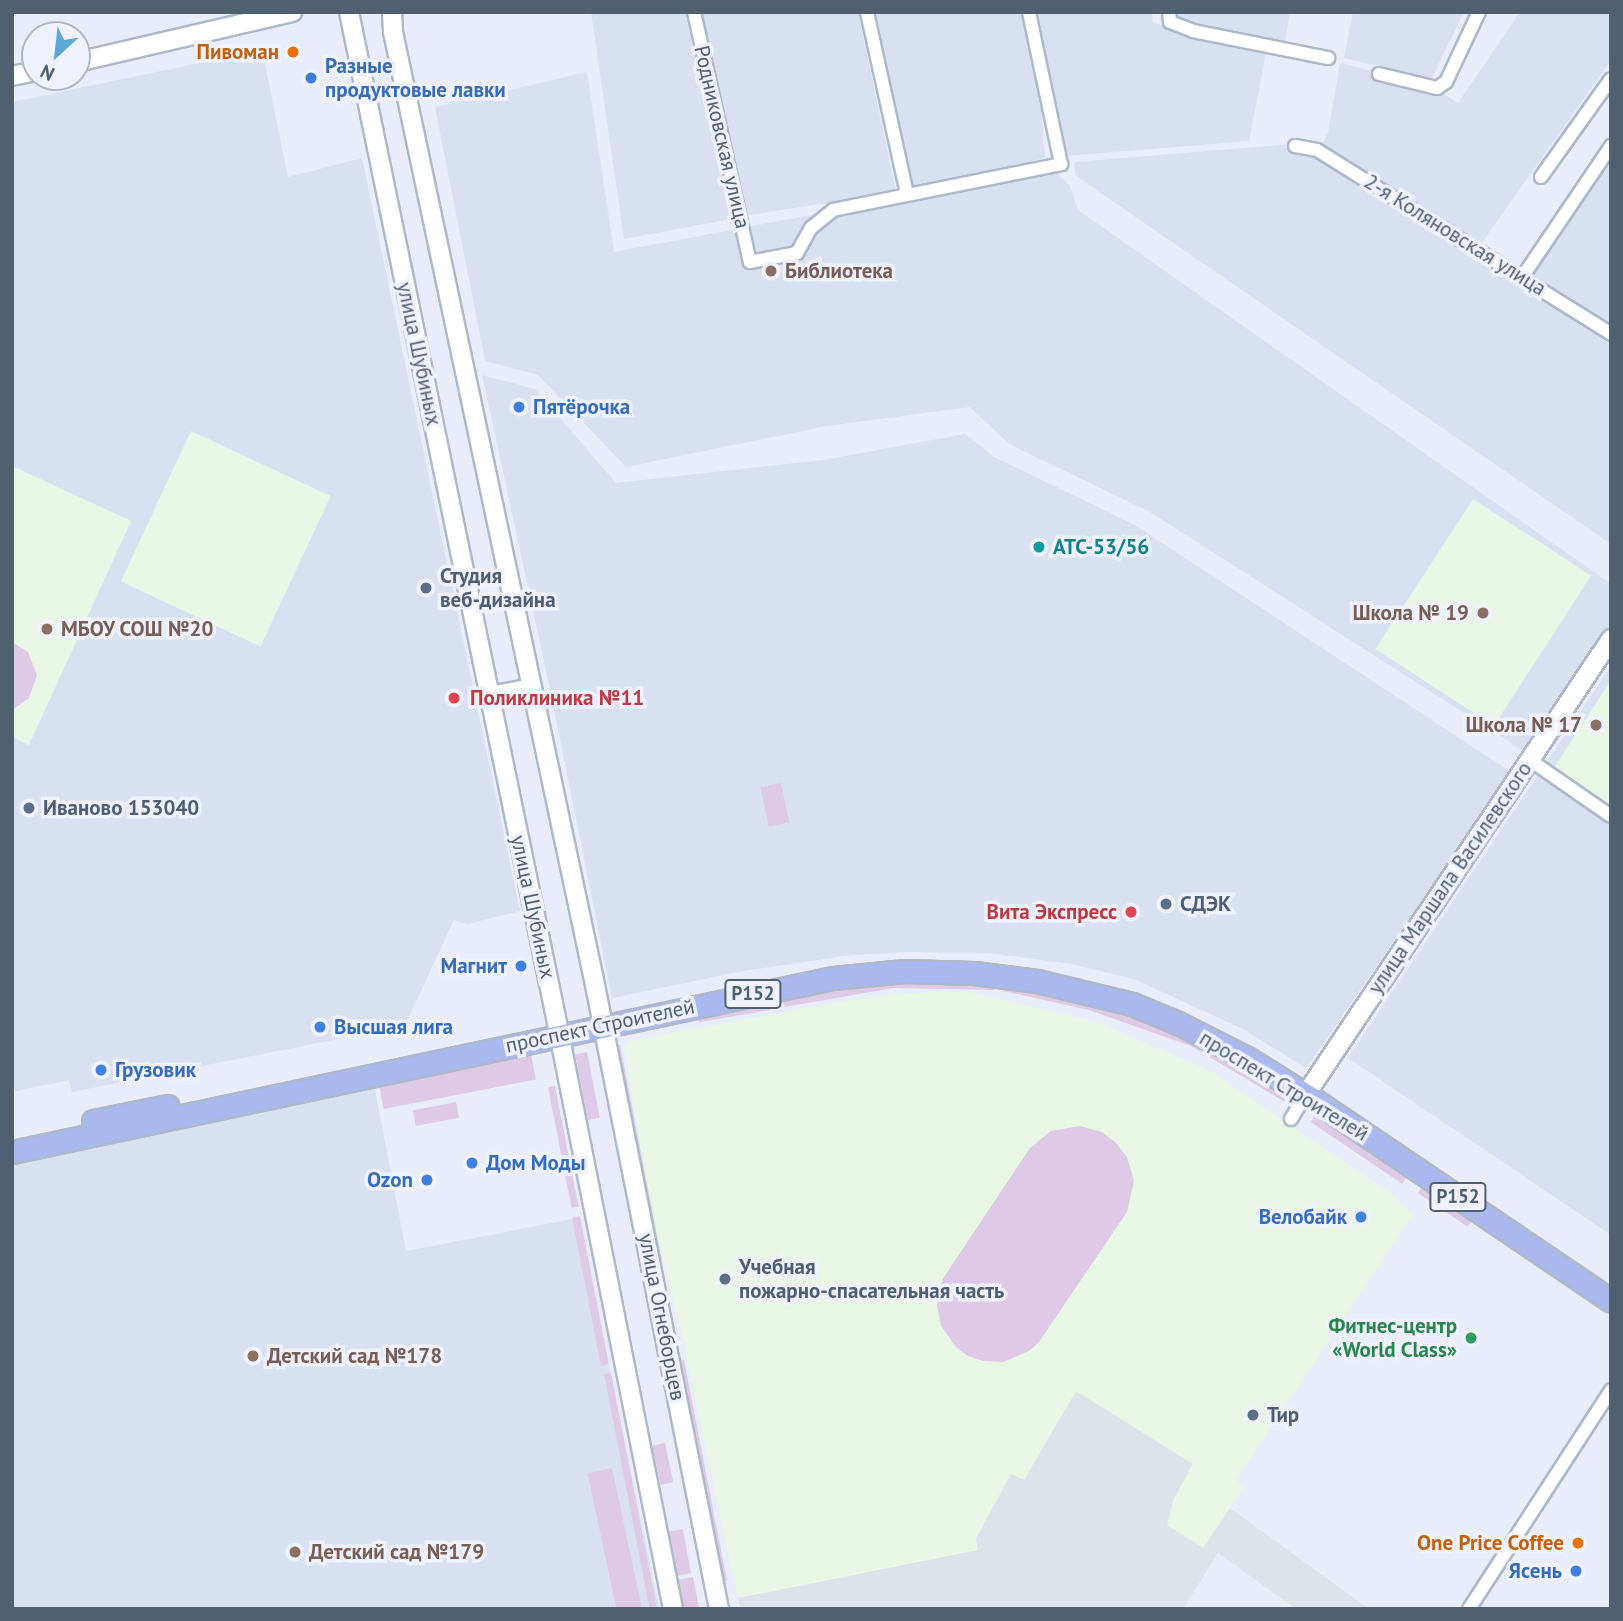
<!DOCTYPE html>
<meta charset="utf-8">
<style>
body{margin:0}
#map{position:relative;width:1623px;height:1621px;overflow:hidden;background:#e9edfa;font-family:"PT Sans",sans-serif}
div>[style]{position:absolute}
.residential>*{inset:0;background:#d8e0f1}
.industrial>*{inset:0;background:#dee2e9}
.education>*{inset:0;background:#e9f6e5;transform-origin:0 0}
.green>*{inset:0;background:#dec9e6;transform-origin:0 0}
.roads{filter:drop-shadow(2px 0 #adb9c8) drop-shadow(-2px 0 #adb9c8) drop-shadow(0 2px #adb9c8) drop-shadow(0 -2px #adb9c8)}
.street>*{height:12px;margin:-6px;padding:0 6px;transform-origin:6px;border-radius:6px;background:#fff}
.secondary>*{height:18px;margin:-9px;padding:0 9px;transform-origin:9px;border-radius:9px;background:#fff}
.primary>*{height:21px;margin:-10.5px;padding:0 10.5px;transform-origin:10.5px;border-radius:10.5px;background:#a9b9f0}
.dots>*{width:19px;height:19px;translate:-50% -50%;box-sizing:border-box;border:4px solid #eff2fd;border-radius:50%}
span{translate:-50% -50%;white-space:nowrap;text-align:center;line-height:1.15;-webkit-text-stroke:7px #eff2fd;paint-order:stroke}
.shield-label span{padding:2px 5px;background:#eff2fd;border:2px solid;border-radius:5px;-webkit-text-stroke-width:0}
.shield-label{font-size:19px;color:#4f6071;font-weight:700}
.food-label{font-size:21px;color:#c56008;font-weight:700}
.right{translate:-100% -50%;text-align:right}
.shop-label{font-size:21px;color:#366cbe;font-weight:700}
.left{translate:0 -50%;text-align:left}
.street-label{font-size:21px;color:#4f6071}
.education-label{font-size:21px;color:#785e54;font-weight:700}
.culture-label{font-size:21px;color:#0d838f;font-weight:700}
.service-label{font-size:21px;color:#4e5e75;font-weight:700}
.health-label{font-size:21px;color:#be3a42;font-weight:700}
.leisure-label{font-size:21px;color:#27864d;font-weight:700}
.frame{position:absolute;inset:0;border:14px solid #4f6071;pointer-events:none}
.north{position:absolute;left:21px;top:21px;width:70px;height:70px;box-sizing:border-box;background:#eff2fd;border:2px solid #afb8c5;border-radius:50%;rotate:207deg;font-size:19px;font-weight:700;line-height:28px;text-align:center;color:#4f6071}
.north::after{content:'';display:block;margin:auto;width:24px;height:32px;background:#5da8d4;clip-path:polygon(50% 0,100% 100%,50% 72%,0 100%)}
</style>
<div id="map">
<div class="residential">
<i style="clip-path:polygon(591px 12px,685px 12px,731px 219px,624px 239px)"></i>
<i style="clip-path:polygon(701px 12px,858px 12px,896px 192px,743px 216px)"></i>
<i style="clip-path:polygon(864px 12px,1023px 12px,1040px 93px,1045px 158px,904px 190px)"></i>
<i style="clip-path:polygon(1031px 12px,1152px 12px,1153px 23px,1267px 48px,1249px 141px,1052px 157px,1048px 93px)"></i>
<i style="clip-path:polygon(1161px 12px,1290px 12px,1285px 43px,1161px 16px)"></i>
<i style="clip-path:polygon(1353px 12px,1464px 12px,1432px 78px,1344px 58px)"></i>
<i style="clip-path:polygon(1520px 12px,1611px 12px,1611px 60px,1481px 244px,1320px 149px,1328px 133px,1340px 63px,1425px 83px,1458px 103px)"></i>
<i style="clip-path:polygon(262px 50px,288px 177px,362px 158px,520px 911px,467px 924px,454px 920px,408px 1019px,366px 1028px,368px 1033px,72px 1092px,69px 1080px,12px 1092px,12px 102px)"></i>
<i style="clip-path:polygon(587px 72px,614px 252px,897px 199px,1049px 165px,1070px 186px,1078px 210px,1611px 584px,1611px 627px,1528px 754px,1150px 512px,1009px 444px,970px 407px,827px 426px,626px 467px,538px 375px,485px 361px,435px 107px)"></i>
<i style="clip-path:polygon(1294px 144px,1510px 278px,1611px 345px,1611px 544px,1076px 176px,1074px 162px)"></i>
<i style="clip-path:polygon(1611px 150px,1611px 328px,1527px 273px)"></i>
<i style="clip-path:polygon(482px 375px,535px 389px,616px 483px,823px 460px,965px 434px,994px 457px,1135px 525px,1511px 772px,1306px 1068px,1243px 1029px,1134px 979px,1071px 964px,989px 953px,904px 952px,852px 955px,743px 971px,612px 998px,550px 689px)"></i>
<i style="clip-path:polygon(1611px 666px,1611px 1235px,1348px 1058px)"></i>
<i style="clip-path:polygon(373px 1079px,406px 1251px,579px 1218px,659px 1609px,12px 1609px,12px 1154px)"></i>
</div>
<div class="industrial">
<i style="clip-path:polygon(1076px 1390px,1193px 1464px,1173px 1501px,1231px 1509px,1369px 1609px,1296px 1609px,1218px 1553px,1183px 1609px,740px 1609px,738px 1598px,977px 1550px,976px 1538px,1011px 1473px,1024px 1479px)"></i>
</div>
<div class="education">
<i style="left:191px;top:431px;width:154px;height:166px;rotate:25deg"></i>
<i style="clip-path:polygon(12px 466px,131px 521px,29px 745px,12px 737px)"></i>
<i style="left:1473px;top:499px;width:141px;height:179px;rotate:33deg"></i>
<i style="clip-path:polygon(1611px 680px,1611px 806px,1553px 769px)"></i>
<i style="clip-path:polygon(964px 991px,1094px 1021px,1212px 1072px,1391px 1194px,1412px 1215px,1236px 1480px,1244px 1487px,1203px 1548px,1167px 1525px,1173px 1501px,1193px 1464px,1076px 1391px,1024px 1480px,1011px 1474px,976px 1538px,978px 1550px,738px 1598px,681px 1331px,652px 1216px,624px 1046px,629px 1041px,829px 1004px,896px 994px)"></i>
</div>
<div class="green">
<i style="clip-path:polygon(12px 642px,28px 652px,37px 675px,29px 698px,12px 710px)"></i>
<i style="left:781px;top:783px;width:40px;height:21px;rotate:78deg"></i>
<i style="clip-path:polygon(887px 979px,996px 982px,995px 990px,893px 988px,785px 1007px,782px 999px)"></i>
<i style="clip-path:polygon(1004px 982px,1063px 992px,1173px 1028px,1282px 1089px,1285px 1102px,1191px 1046px,1089px 1010px,1003px 991px)"></i>
<i style="left:768px;top:999px;width:11px;height:72px;rotate:80deg"></i>
<i style="left:620px;top:1045px;width:219px;height:8px;rotate:79deg"></i>
<i style="left:530px;top:1049px;width:31px;height:155px;rotate:79deg"></i>
<i style="left:587px;top:1052px;width:67px;height:12px;rotate:79deg"></i>
<i style="left:555px;top:1086px;width:123px;height:7px;rotate:79deg"></i>
<i style="left:456px;top:1102px;width:16px;height:44px;rotate:79deg"></i>
<i style="left:1317px;top:1113px;width:110px;height:11px;rotate:34deg"></i>
<i style="clip-path:polygon(1080px 1126px,1102px 1132px,1116px 1143px,1127px 1157px,1134px 1181px,1127px 1212px,1039px 1342px,1029px 1351px,1003px 1362px,983px 1361px,968px 1356px,956px 1347px,941px 1326px,937px 1305px,942px 1280px,1030px 1148px,1051px 1131px)"></i>
<i style="left:1424px;top:1184px;width:60px;height:11px;rotate:34deg"></i>
<i style="left:580px;top:1216px;width:151px;height:8px;rotate:79deg"></i>
<i style="left:684px;top:1360px;width:225px;height:7px;rotate:79deg"></i>
<i style="left:611px;top:1373px;width:240px;height:7px;rotate:79deg"></i>
<i style="left:665px;top:1443px;width:40px;height:13px;rotate:78deg"></i>
<i style="left:612px;top:1468px;width:144px;height:25px;rotate:78deg"></i>
<i style="left:683px;top:1529px;width:45px;height:15px;rotate:80deg"></i>
<i style="left:693px;top:1577px;width:33px;height:16px;rotate:79deg"></i>
</div>
<div class="roads">
<div class="street">
<i style="left:694px;top:12px;width:256px;rotate:77.4deg"></i>
<i style="left:750px;top:262px;width:48px;rotate:-10.8deg"></i>
<i style="left:797px;top:253px;width:29px;rotate:-61deg"></i>
<i style="left:811px;top:228px;width:28px;rotate:-39deg"></i>
<i style="left:833px;top:210px;width:233px;rotate:-11.4deg"></i>
<i style="left:1061px;top:164px;width:155px;rotate:-101.9deg"></i>
<i style="left:867px;top:12px;width:186px;rotate:77.6deg"></i>
<i style="left:1169px;top:12px;width:10px;rotate:84deg"></i>
<i style="left:1170px;top:22px;width:25px;rotate:21deg"></i>
<i style="left:1193px;top:31px;width:138px;rotate:11.3deg"></i>
<i style="left:1379px;top:74px;width:60px;rotate:13.6deg"></i>
<i style="left:1437px;top:88px;width:11px;rotate:-34deg"></i>
<i style="left:1446px;top:82px;width:77px;rotate:-64.8deg"></i>
<i style="left:1295px;top:146px;width:22px;rotate:10deg"></i>
<i style="left:1317px;top:150px;width:347px;rotate:32deg"></i>
<i style="left:1541px;top:177px;width:120px;rotate:-54.5deg"></i>
<i style="left:1523px;top:276px;width:157px;rotate:-55.9deg"></i>
<i style="left:1530px;top:760px;width:98px;rotate:34.7deg"></i>
<i style="left:1291px;top:1119px;width:29px;rotate:-59deg"></i>
<i style="left:1469px;top:1609px;width:261px;rotate:-57deg"></i>
</div>
<div class="secondary">
<i style="left:349px;top:12px;width:1032px;rotate:78.37deg"></i>
<i style="left:557px;top:1023px;width:597px;rotate:78.8deg"></i>
<i style="left:392px;top:12px;width:20px;rotate:87deg"></i>
<i style="left:393px;top:32px;width:969px;rotate:78.03deg"></i>
<i style="left:594px;top:980px;width:641px;rotate:78.76deg"></i>
<i style="left:77px;top:62px;width:221px;rotate:-13.1deg"></i>
<i style="left:12px;top:76px;width:24px;rotate:-12deg"></i>
<i style="left:489px;top:696px;width:44px;rotate:-10.5deg"></i>
<i style="left:1306px;top:1094px;width:548px;rotate:-56.16deg"></i>
</div>
<div class="primary">
<i style="left:93px;top:1121px;width:76px;rotate:-11.3deg"></i>
<i style="left:12px;top:1152px;width:839px;rotate:-11.97deg"></i>
<i style="left:833px;top:978px;width:72px;rotate:-5.6deg"></i>
<i style="left:905px;top:971px;width:69px;rotate:1.7deg"></i>
<i style="left:974px;top:973px;width:64px;rotate:7.2deg"></i>
<i style="left:1037px;top:981px;width:98px;rotate:13.6deg"></i>
<i style="left:1132px;top:1004px;width:50px;rotate:22.4deg"></i>
<i style="left:1178px;top:1023px;width:77px;rotate:26.9deg"></i>
<i style="left:1247px;top:1058px;width:81px;rotate:31.9deg"></i>
<i style="left:1316px;top:1101px;width:356px;rotate:34.1deg"></i>
</div>
</div>
<div class="dots">
<i style="left:293px;top:52px;background:#e8710a"></i>
<i style="left:311px;top:78px;background:#3f7fe0"></i>
<i style="left:771px;top:271px;background:#8d6e63"></i>
<i style="left:519px;top:407px;background:#3f7fe0"></i>
<i style="left:1039px;top:547px;background:#0f9aa8"></i>
<i style="left:426px;top:588px;background:#5c6f8a"></i>
<i style="left:1483px;top:613px;background:#8d6e63"></i>
<i style="left:47px;top:629px;background:#8d6e63"></i>
<i style="left:454px;top:698px;background:#e0444e"></i>
<i style="left:1596px;top:725px;background:#8d6e63"></i>
<i style="left:29px;top:808px;background:#5c6f8a"></i>
<i style="left:1166px;top:904px;background:#5c6f8a"></i>
<i style="left:1131px;top:912px;background:#e0444e"></i>
<i style="left:521px;top:966px;background:#3f7fe0"></i>
<i style="left:320px;top:1027px;background:#3f7fe0"></i>
<i style="left:101px;top:1070px;background:#3f7fe0"></i>
<i style="left:472px;top:1163px;background:#3f7fe0"></i>
<i style="left:427px;top:1180px;background:#3f7fe0"></i>
<i style="left:1361px;top:1217px;background:#3f7fe0"></i>
<i style="left:725px;top:1279px;background:#5c6f8a"></i>
<i style="left:1471px;top:1338px;background:#2e9e5b"></i>
<i style="left:253px;top:1356px;background:#8d6e63"></i>
<i style="left:1253px;top:1415px;background:#5c6f8a"></i>
<i style="left:1578px;top:1543px;background:#e8710a"></i>
<i style="left:295px;top:1552px;background:#8d6e63"></i>
<i style="left:1576px;top:1571px;background:#3f7fe0"></i>
</div>
<div class="shield-label">
<span style="left:753px;top:994px">Р152</span>
<span style="left:1458px;top:1197px">Р152</span>
</div>
<div class="food-label">
<span class="right" style="left:279px;top:52px">Пивоман</span>
<span class="right" style="left:1564px;top:1543px">One Price Coffee</span>
</div>
<div class="shop-label">
<span class="left" style="left:325px;top:78px">Разные<br>продуктовые лавки</span>
<span class="left" style="left:533px;top:407px">Пятёрочка</span>
<span class="right" style="left:507px;top:966px">Магнит</span>
<span class="left" style="left:334px;top:1027px">Высшая лига</span>
<span class="left" style="left:115px;top:1070px">Грузовик</span>
<span class="left" style="left:486px;top:1163px">Дом Моды</span>
<span class="right" style="left:413px;top:1180px">Ozon</span>
<span class="right" style="left:1347px;top:1217px">Велобайк</span>
<span class="right" style="left:1562px;top:1571px">Ясень</span>
</div>
<div class="street-label">
<span style="left:722px;top:137px;rotate:77deg">Родниковская улица</span>
<span style="left:1455px;top:235px;rotate:32deg">2-я Коляновская улица</span>
<span style="left:419px;top:354px;rotate:78deg">улица Шубиных</span>
<span style="left:1450px;top:878px;rotate:-56deg">улица Маршала Василевского</span>
<span style="left:533px;top:907px;rotate:78deg">улица Шубиных</span>
<span style="left:600px;top:1026px;rotate:-12deg">проспект Строителей</span>
<span style="left:1284px;top:1086px;rotate:31deg">проспект Строителей</span>
<span style="left:662px;top:1317px;rotate:79deg">улица Огнеборцев</span>
</div>
<div class="education-label">
<span class="left" style="left:785px;top:271px">Библиотека</span>
<span class="right" style="left:1469px;top:613px">Школа № 19</span>
<span class="left" style="left:61px;top:629px">МБОУ СОШ №20</span>
<span class="right" style="left:1582px;top:725px">Школа № 17</span>
<span class="left" style="left:267px;top:1356px">Детский сад №178</span>
<span class="left" style="left:309px;top:1552px">Детский сад №179</span>
</div>
<div class="culture-label">
<span class="left" style="left:1053px;top:547px">АТС-53/56</span>
</div>
<div class="service-label">
<span class="left" style="left:440px;top:588px">Студия<br>веб-дизайна</span>
<span class="left" style="left:43px;top:808px">Иваново 153040</span>
<span class="left" style="left:1180px;top:904px">СДЭК</span>
<span class="left" style="left:739px;top:1279px">Учебная<br>пожарно-спасательная часть</span>
<span class="left" style="left:1267px;top:1415px">Тир</span>
</div>
<div class="health-label">
<span class="left" style="left:470px;top:698px">Поликлиника №11</span>
<span class="right" style="left:1117px;top:912px">Вита Экспресс</span>
</div>
<div class="leisure-label">
<span class="right" style="left:1457px;top:1338px">Фитнес-центр<br>«World Class»</span>
</div>
<div class="frame"></div>
<div class="north">N</div>
</div>
